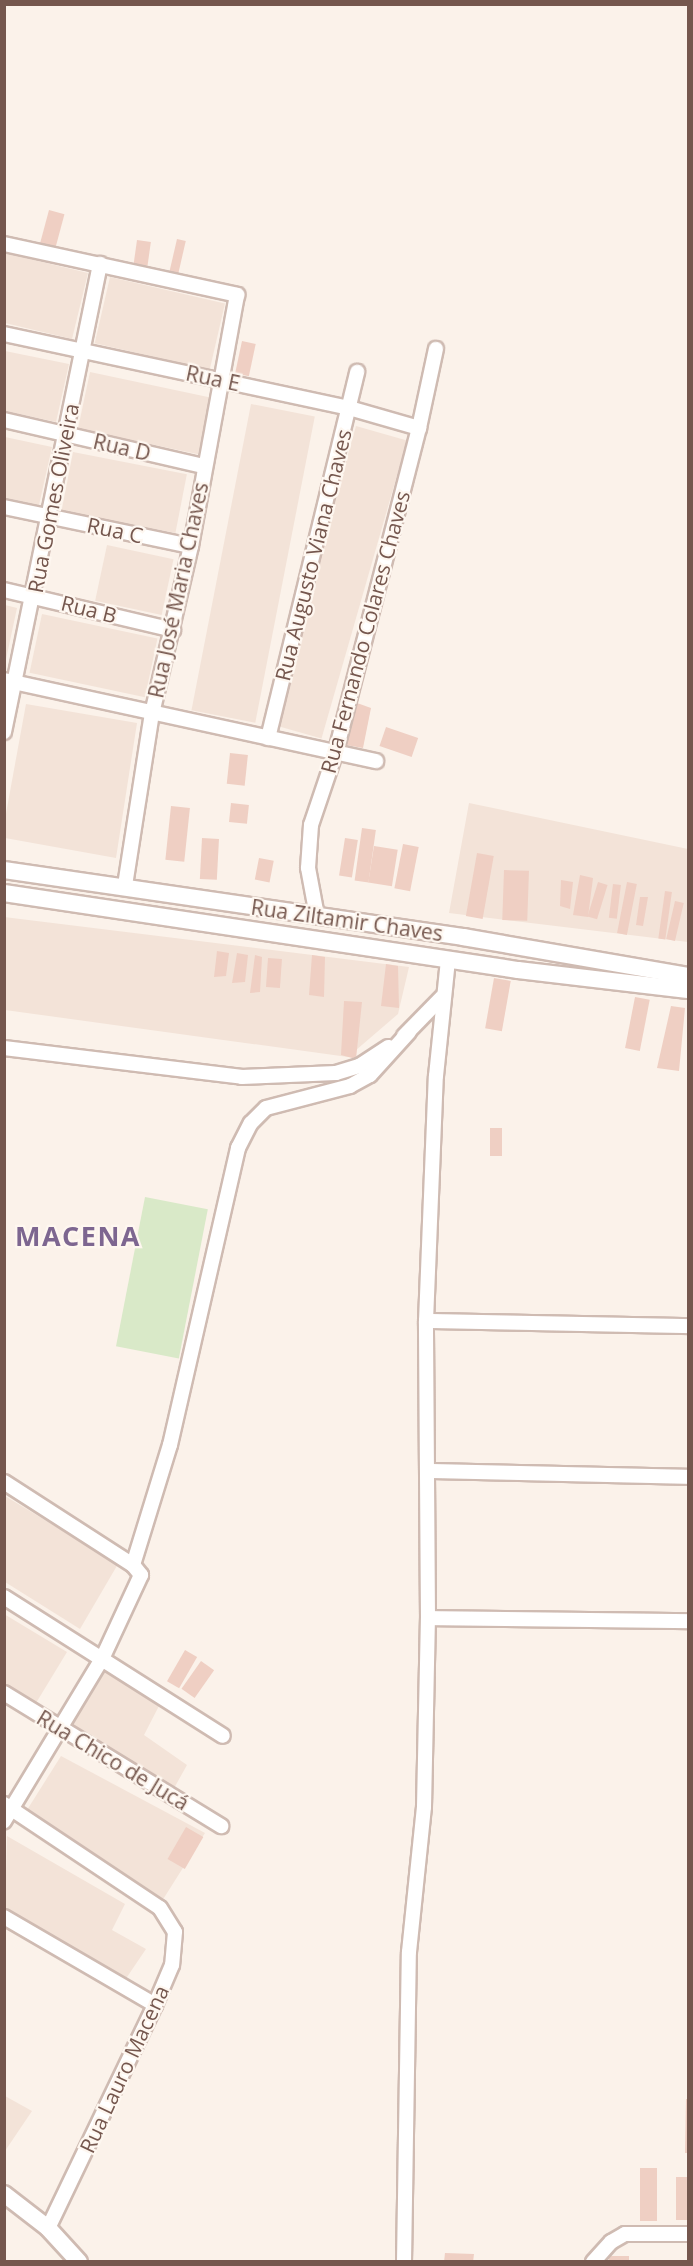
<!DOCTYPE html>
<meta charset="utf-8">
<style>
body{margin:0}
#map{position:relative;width:693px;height:2266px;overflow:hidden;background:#fbf2ea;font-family:"Open Sans",sans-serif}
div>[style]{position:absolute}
.residential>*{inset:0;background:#f3e3d8;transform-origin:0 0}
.green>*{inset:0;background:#d9e9c8;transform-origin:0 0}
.building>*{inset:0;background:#efcfc3;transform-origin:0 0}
.roads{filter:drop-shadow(2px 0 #cfbbb2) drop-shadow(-2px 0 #cfbbb2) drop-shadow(0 2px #cfbbb2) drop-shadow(0 -2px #cfbbb2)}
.minor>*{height:14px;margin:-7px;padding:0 7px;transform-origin:7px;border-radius:7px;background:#fff}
.tertiary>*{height:16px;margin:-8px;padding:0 8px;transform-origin:8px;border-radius:8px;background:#fff}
span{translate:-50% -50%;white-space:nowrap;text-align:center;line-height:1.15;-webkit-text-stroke:4.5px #fef7f0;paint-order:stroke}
.street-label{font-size:21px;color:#75574e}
.district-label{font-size:27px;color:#7d6690;font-weight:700;letter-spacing:1.5px}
.frame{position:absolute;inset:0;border:6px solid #75574e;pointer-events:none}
</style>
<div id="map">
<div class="residential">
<i style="clip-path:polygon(5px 253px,88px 273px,72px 339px,5px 323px)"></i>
<i style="left:110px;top:277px;width:118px;height:68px;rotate:13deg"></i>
<i style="clip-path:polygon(5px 351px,69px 364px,56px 422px,5px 411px)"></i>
<i style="left:90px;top:372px;width:123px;height:58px;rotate:12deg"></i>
<i style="left:251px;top:404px;width:65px;height:312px;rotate:11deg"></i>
<i style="left:356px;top:426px;width:53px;height:310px;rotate:16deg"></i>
<i style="clip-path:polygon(5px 437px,52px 447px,39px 505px,5px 498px)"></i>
<i style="left:73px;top:452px;width:116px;height:60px;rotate:11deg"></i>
<i style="left:107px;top:545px;width:68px;height:57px;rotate:12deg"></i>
<i style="clip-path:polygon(5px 605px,17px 608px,5px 664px,4px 605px)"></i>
<i style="left:42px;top:614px;width:118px;height:60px;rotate:12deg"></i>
<i style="clip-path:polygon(26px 704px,137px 723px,116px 858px,5px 838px,5px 819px)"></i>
<i style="clip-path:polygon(469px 803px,688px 849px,688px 942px,449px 913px)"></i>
<i style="clip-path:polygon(4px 917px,409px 967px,398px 1014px,348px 1057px,5px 1010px)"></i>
<i style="clip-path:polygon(5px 1496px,118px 1564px,80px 1629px,5px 1582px)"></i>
<i style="clip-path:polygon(4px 1614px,67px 1652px,36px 1703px,5px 1685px)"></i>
<i style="clip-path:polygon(106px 1668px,160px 1704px,144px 1735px,187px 1765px,173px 1790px,72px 1725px)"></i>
<i style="clip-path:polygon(61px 1756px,205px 1833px,162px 1901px,27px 1810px)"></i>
<i style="clip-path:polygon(7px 1836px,125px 1904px,112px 1930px,146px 1949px,125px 1980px,5px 1909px)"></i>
<i style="clip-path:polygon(5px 2096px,32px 2111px,5px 2151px,4px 2151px)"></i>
</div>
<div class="green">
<i style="left:145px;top:1197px;width:64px;height:152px;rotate:11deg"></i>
</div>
<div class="building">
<i style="left:49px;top:210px;width:16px;height:36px;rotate:15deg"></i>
<i style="left:177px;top:239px;width:9px;height:35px;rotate:13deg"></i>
<i style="left:137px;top:240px;width:14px;height:24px;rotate:8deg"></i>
<i style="left:242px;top:341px;width:14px;height:33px;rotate:12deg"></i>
<i style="clip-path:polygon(357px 703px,371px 708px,363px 748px,346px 745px)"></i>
<i style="left:386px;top:727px;width:34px;height:20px;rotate:19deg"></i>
<i style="left:230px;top:753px;width:18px;height:31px;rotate:6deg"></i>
<i style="left:231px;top:803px;width:18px;height:19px;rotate:6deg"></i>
<i style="left:171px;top:806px;width:19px;height:54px;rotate:6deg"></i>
<i style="left:362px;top:828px;width:14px;height:53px;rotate:8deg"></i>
<i style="left:202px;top:838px;width:17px;height:41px;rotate:3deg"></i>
<i style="left:345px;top:838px;width:13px;height:38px;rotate:9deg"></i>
<i style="left:403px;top:844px;width:16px;height:45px;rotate:11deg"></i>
<i style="left:374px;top:846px;width:24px;height:37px;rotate:9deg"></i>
<i style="left:477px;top:853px;width:17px;height:64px;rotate:10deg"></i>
<i style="left:259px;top:858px;width:15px;height:22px;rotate:11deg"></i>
<i style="left:504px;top:870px;width:25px;height:50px;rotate:2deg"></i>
<i style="clip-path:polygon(580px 875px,593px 878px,588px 917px,573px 915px)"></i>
<i style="clip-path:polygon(561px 880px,573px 882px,570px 909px,560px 906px)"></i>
<i style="left:598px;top:882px;width:10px;height:36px;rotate:17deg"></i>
<i style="left:627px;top:882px;width:10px;height:52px;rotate:11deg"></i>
<i style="left:613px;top:884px;width:8px;height:34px;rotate:7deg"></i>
<i style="left:665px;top:891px;width:7px;height:48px;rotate:8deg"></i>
<i style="clip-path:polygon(640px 897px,648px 897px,643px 926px,636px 925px)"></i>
<i style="left:675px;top:901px;width:9px;height:39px;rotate:13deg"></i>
<i style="clip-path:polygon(217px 951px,229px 953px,226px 976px,214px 977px)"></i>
<i style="clip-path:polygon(237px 953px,248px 955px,245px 982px,232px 983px)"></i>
<i style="clip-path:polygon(255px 955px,262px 957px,260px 992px,250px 993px)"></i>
<i style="clip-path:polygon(312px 955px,325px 957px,324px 997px,309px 995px)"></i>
<i style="left:268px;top:958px;width:14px;height:29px;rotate:4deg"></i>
<i style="clip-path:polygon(386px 964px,398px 966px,399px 1008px,381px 1006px)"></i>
<i style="left:494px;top:978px;width:17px;height:51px;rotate:10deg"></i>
<i style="left:635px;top:997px;width:15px;height:52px;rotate:11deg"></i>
<i style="clip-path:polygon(344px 1001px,362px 1002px,356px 1059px,341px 1055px)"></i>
<i style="clip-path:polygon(671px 1006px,685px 1008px,679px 1071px,657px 1068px)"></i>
<i style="left:490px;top:1128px;width:12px;height:28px"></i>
<i style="left:185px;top:1650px;width:14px;height:36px;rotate:30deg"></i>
<i style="left:201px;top:1661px;width:16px;height:34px;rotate:35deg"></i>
<i style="left:186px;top:1827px;width:20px;height:37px;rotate:30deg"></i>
<i style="clip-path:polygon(686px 2099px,688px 2099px,688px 2153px,685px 2153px)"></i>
<i style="left:640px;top:2168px;width:17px;height:53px"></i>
<i style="left:676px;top:2177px;width:12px;height:43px"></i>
<i style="clip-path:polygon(445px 2253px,474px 2254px,473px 2262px,444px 2262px)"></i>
<i style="left:609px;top:2256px;width:20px;height:6px"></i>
</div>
<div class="roads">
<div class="minor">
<i style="left:4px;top:244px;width:239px;rotate:12.3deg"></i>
<i style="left:237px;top:295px;width:255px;rotate:100.4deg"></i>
<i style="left:191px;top:546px;width:171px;rotate:103.1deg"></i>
<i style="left:152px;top:713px;width:175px;rotate:98.9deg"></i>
<i style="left:4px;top:334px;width:353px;rotate:12.1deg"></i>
<i style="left:349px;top:408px;width:73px;rotate:15.9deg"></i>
<i style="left:4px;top:420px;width:205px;rotate:13deg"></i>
<i style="left:4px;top:507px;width:191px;rotate:11.8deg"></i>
<i style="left:4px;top:590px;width:174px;rotate:13.3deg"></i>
<i style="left:4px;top:680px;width:381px;rotate:12.3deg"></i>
<i style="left:4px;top:732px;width:478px;rotate:-78.4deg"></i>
<i style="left:268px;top:738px;width:377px;rotate:-76.3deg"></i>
<i style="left:317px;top:916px;width:49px;rotate:-100.6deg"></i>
<i style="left:308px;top:868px;width:43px;rotate:-86deg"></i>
<i style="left:311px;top:825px;width:78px;rotate:-71.3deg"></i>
<i style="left:336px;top:751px;width:333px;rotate:-75.6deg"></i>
<i style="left:419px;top:428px;width:81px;rotate:-77.9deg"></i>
<i style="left:404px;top:1036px;width:54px;rotate:-45.7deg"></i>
<i style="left:4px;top:1048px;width:240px;rotate:6.9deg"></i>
<i style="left:242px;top:1077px;width:94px;rotate:-2.4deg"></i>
<i style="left:336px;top:1073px;width:24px;rotate:-17deg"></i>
<i style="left:359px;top:1066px;width:35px;rotate:-33deg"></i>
<i style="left:426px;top:1321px;width:262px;rotate:1.1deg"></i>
<i style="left:428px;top:1471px;width:260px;rotate:1.3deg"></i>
<i style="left:4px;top:1482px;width:153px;rotate:32.8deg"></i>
<i style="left:133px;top:1565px;width:13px;rotate:51deg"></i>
<i style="left:141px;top:1575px;width:90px;rotate:114.9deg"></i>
<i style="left:103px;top:1657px;width:192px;rotate:121.1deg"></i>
<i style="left:133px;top:1565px;width:126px;rotate:-72.9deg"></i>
<i style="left:170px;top:1445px;width:305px;rotate:-77.1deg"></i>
<i style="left:238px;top:1148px;width:28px;rotate:-63deg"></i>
<i style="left:251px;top:1123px;width:21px;rotate:-45deg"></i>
<i style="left:266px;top:1108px;width:87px;rotate:-14.7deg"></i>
<i style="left:350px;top:1086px;width:23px;rotate:-29deg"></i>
<i style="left:370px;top:1075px;width:58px;rotate:-47.8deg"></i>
<i style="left:4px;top:1597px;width:259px;rotate:32.4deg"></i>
<i style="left:428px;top:1618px;width:260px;rotate:0.7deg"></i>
<i style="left:4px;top:1693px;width:255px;rotate:31.5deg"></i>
<i style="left:4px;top:1804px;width:187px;rotate:33.7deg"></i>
<i style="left:160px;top:1908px;width:28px;rotate:58deg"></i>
<i style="left:175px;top:1932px;width:33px;rotate:95deg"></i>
<i style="left:172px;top:1965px;width:43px;rotate:113deg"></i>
<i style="left:155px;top:2005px;width:247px;rotate:115.6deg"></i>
<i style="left:4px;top:1917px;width:175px;rotate:30.2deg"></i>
<i style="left:404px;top:2262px;width:310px;rotate:-89.1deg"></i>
<i style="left:409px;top:1952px;width:146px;rotate:-84.1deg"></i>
<i style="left:424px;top:1807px;width:189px;rotate:-88.8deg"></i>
<i style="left:428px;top:1618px;width:297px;rotate:-90.4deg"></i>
<i style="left:426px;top:1321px;width:245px;rotate:-87.7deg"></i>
<i style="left:436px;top:1076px;width:117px;rotate:-84.1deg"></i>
<i style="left:593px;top:2262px;width:27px;rotate:-48deg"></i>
<i style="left:611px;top:2242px;width:16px;rotate:-30deg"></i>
<i style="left:625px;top:2234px;width:63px"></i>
</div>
<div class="tertiary">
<i style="left:4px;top:870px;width:464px;rotate:8.3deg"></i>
<i style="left:463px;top:937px;width:228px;rotate:9.8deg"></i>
<i style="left:4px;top:893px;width:520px;rotate:8.52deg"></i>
<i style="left:518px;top:970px;width:171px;rotate:6.7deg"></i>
<i style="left:4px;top:2194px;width:56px;rotate:37.7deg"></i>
<i style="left:48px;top:2228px;width:46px;rotate:47.6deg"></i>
</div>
</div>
<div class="street-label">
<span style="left:213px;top:378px;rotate:12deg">Rua E</span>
<span style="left:122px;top:447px;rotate:13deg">Rua D</span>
<span style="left:53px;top:498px;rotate:-79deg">Rua Gomes Oliveira</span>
<span style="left:115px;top:530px;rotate:12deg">Rua C</span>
<span style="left:313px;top:555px;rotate:-76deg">Rua Augusto Viana Chaves</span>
<span style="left:178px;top:590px;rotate:-78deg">Rua José Maria Chaves</span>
<span style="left:89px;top:609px;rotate:14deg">Rua B</span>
<span style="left:365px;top:632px;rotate:-75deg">Rua Fernando Colares Chaves</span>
<span style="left:347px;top:920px;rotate:8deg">Rua Ziltamir Chaves</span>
<span style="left:113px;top:1760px;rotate:31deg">Rua Chico de Jucá</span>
<span style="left:124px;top:2069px;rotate:-65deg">Rua Lauro Macena</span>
</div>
<div class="district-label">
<span style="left:78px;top:1236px">MACENA</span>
</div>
<div class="frame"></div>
</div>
